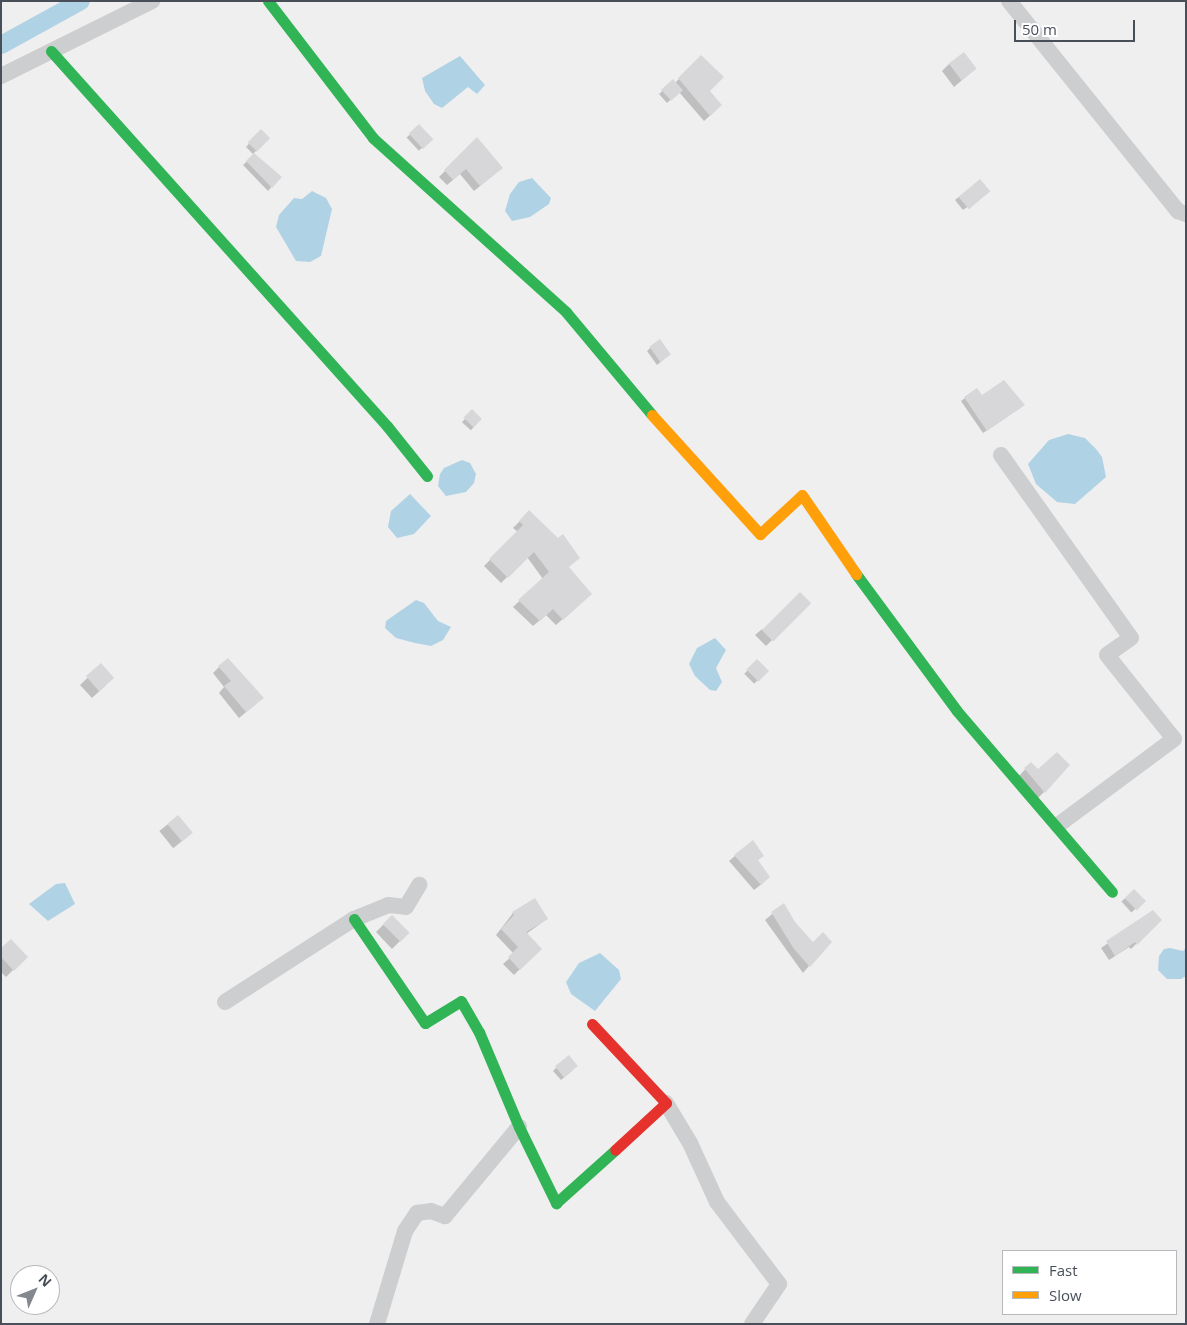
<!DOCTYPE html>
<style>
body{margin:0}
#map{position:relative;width:1187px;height:1325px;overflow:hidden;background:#f0efef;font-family:"Open Sans",sans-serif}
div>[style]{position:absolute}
.water>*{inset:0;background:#b0d2e5}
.shadow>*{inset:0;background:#0003;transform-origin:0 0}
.canal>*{height:18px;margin:-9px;padding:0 9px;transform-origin:9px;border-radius:9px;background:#b0d2e5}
.building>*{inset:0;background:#d7d7d9;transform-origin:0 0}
.street>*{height:16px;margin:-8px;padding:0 8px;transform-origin:8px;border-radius:8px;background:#ccced0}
.fast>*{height:11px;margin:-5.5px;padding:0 5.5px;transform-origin:5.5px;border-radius:5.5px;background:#30b455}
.slow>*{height:11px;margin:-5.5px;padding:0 5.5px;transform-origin:5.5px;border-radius:5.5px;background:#ff9f0a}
.jam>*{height:11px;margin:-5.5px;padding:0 5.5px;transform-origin:5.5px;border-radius:5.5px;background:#e5322d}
span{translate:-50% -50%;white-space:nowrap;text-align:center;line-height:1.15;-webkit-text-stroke:4px #fff;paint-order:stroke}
.frame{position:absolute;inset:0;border:2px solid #494f59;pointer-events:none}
.legend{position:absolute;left:1002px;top:1250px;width:175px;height:65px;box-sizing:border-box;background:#fff;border:1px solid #b6b9bd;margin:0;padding:6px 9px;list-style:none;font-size:15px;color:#494f59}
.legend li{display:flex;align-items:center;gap:10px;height:25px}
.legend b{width:25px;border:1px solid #b6b9bd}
.north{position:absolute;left:10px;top:1265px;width:50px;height:50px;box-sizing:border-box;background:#fff;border:1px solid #b6b9bd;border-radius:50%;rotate:46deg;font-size:14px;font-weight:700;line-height:20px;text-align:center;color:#494f59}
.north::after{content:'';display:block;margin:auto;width:18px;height:22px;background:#83878e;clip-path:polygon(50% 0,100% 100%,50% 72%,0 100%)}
.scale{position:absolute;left:1014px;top:20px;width:121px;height:22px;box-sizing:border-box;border:2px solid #494f59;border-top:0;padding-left:6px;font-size:15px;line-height:18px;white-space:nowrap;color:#494f59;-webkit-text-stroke:4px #fff;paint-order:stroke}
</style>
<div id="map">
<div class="water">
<i style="clip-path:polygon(460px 56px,485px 85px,477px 94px,468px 87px,442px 108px,434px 104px,425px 91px,422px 78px)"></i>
<i style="clip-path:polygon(532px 178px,551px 198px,549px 204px,530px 217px,512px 221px,505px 211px,510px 194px,519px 182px)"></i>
<i style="clip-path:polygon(312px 191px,326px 198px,332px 209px,321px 256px,310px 262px,296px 261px,276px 227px,279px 215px,294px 198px,302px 199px)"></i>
<i style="clip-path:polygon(1068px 434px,1085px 438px,1096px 449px,1102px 457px,1106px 477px,1075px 504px,1057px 502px,1036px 484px,1028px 464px,1049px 440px)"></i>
<i style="clip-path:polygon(462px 460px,470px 463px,476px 474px,474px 483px,466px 492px,446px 496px,438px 486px,440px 474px,444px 468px)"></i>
<i style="clip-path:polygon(410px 494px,431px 516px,414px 534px,397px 538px,388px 527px,391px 511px)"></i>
<i style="clip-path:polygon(416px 600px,424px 603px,438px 621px,451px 627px,443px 640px,431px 646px,415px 643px,396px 638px,385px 628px,386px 621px)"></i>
<i style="clip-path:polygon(715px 638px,726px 650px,716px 668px,722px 682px,716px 691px,710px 690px,695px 676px,689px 664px,697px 648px)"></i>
<i style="clip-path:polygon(65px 883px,75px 904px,48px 921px,29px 904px,56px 884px)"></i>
<i style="clip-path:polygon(1170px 948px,1183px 951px,1186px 948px,1186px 976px,1181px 979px,1167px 979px,1158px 970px,1159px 956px,1164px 949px)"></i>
<i style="clip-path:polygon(600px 953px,619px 970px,621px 979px,595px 1011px,571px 994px,566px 982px,579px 963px)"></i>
</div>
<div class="shadow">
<i style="clip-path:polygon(701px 56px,715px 111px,704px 121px,679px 92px,667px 103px,659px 94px,673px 81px,675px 83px)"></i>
<i style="clip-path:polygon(949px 64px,975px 69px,954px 87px,942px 71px)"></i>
<i style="left:419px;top:126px;width:18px;height:17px;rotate:47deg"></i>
<i style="clip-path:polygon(261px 131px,268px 138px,253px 154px,280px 177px,268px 191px,243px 165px,254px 155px,246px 147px)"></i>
<i style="clip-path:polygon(477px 139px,502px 168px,474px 191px,460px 174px,447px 185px,439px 177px)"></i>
<i style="clip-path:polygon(980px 180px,985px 194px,963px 210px,955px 200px)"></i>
<i style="clip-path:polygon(650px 348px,669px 355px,657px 365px,647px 351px)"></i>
<i style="clip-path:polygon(976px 390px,982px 397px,1020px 408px,983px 433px,961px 401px)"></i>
<i style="left:472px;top:411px;width:12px;height:15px;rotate:42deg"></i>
<i style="clip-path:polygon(529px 512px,568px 567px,584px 600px,556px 625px,546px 615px,533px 626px,513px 607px,543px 579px,527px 557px,501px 583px,484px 566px,518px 532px,513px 528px)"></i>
<i style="clip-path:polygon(809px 603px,766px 646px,755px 635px,761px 630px)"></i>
<i style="left:757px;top:661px;width:14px;height:18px;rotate:45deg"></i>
<i style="clip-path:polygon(101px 665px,105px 686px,92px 698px,80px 685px)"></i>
<i style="clip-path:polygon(219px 667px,256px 704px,239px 718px,219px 693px,224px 687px,213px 673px)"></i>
<i style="clip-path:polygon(1031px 763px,1038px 770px,1044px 792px,1038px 798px,1019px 776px)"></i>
<i style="left:178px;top:816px;width:22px;height:24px;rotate:51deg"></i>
<i style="clip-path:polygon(735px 856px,762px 856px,757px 861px,763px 883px,754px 890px,729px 861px)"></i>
<i style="left:1134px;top:890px;width:15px;height:17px;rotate:48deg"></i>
<i style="clip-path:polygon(783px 905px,809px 966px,803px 973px,765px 920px)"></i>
<i style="clip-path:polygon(1153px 912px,1160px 920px,1131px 949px,1129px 947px,1109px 960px,1101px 948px)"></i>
<i style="clip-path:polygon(513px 913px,547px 919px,526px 934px,540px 949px,514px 975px,503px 964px,514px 954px,496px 935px)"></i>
<i style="clip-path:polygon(383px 925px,408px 933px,392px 949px,376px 932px)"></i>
<i style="clip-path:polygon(1px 950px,26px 957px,6px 977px,1px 972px)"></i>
<i style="clip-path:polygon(556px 1068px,573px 1070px,561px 1080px,553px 1071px)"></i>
</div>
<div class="canal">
<i style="left:1px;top:45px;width:91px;rotate:-28.8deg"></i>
</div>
<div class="building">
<i style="left:964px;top:52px;width:21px;height:19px;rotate:53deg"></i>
<i style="clip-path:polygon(701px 55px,724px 77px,710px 91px,722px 105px,710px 116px,678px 78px)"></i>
<i style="left:673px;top:79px;width:15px;height:16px;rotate:48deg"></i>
<i style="left:419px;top:124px;width:21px;height:14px;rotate:47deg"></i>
<i style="left:261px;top:129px;width:13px;height:19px;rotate:45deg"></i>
<i style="clip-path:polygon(477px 137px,503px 168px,480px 186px,466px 169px,453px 180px,444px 170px)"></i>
<i style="clip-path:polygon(254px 153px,282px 177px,272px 188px,246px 161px)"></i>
<i style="left:980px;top:179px;width:16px;height:28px;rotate:50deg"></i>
<i style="left:660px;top:339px;width:19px;height:13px;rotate:55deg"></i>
<i style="clip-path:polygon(1004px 380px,1025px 405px,987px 431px,964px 397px,977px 388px,982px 395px)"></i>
<i style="left:472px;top:409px;width:14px;height:12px;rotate:45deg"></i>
<i style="clip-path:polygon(529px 510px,558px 538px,563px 534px,580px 558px,569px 567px,592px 594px,563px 620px,553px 609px,540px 621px,518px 600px,549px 572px,534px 552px,508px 578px,489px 559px,523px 525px,519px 521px)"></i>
<i style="left:800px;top:592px;width:16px;height:54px;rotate:45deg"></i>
<i style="clip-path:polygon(228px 658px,264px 698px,246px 712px,224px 686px,231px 681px,218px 666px)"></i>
<i style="left:757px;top:659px;width:17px;height:15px;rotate:45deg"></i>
<i style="left:101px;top:663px;width:20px;height:20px;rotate:49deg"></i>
<i style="clip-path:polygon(1057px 752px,1070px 765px,1045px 793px,1024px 768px,1031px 762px,1038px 769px)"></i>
<i style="left:178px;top:815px;width:23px;height:14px;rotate:50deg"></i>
<i style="clip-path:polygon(753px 840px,764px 856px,758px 860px,770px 877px,761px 885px,734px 855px)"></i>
<i style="left:1134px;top:889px;width:17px;height:13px;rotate:45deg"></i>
<i style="clip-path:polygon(535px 898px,548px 919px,526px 932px,542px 949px,520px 970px,508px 957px,518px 947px,501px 929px,514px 915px,512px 912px)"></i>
<i style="clip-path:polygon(784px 903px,795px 922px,813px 942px,823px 932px,832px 942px,810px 967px,794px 949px,771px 912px)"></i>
<i style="clip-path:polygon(1153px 910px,1162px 920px,1137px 945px,1135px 942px,1115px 956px,1106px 941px)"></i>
<i style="left:392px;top:915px;width:25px;height:13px;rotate:45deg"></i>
<i style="clip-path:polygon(11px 939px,28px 957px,14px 971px,1px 957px,1px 948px)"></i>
<i style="left:569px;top:1055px;width:14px;height:18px;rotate:51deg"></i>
</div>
<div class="street">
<i style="left:1009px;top:1px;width:270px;rotate:51.2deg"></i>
<i style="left:1178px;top:211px;width:9px;rotate:21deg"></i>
<i style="left:1px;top:76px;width:169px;rotate:-26.4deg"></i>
<i style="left:1001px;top:455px;width:224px;rotate:54.6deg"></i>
<i style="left:1131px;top:638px;width:29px;rotate:145deg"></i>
<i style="left:1107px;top:655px;width:107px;rotate:51.4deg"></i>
<i style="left:1174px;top:739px;width:144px;rotate:143.4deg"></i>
<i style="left:225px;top:1002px;width:153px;rotate:-32.8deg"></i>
<i style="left:354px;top:919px;width:37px;rotate:-22deg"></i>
<i style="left:388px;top:905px;width:18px;rotate:6deg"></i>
<i style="left:406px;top:907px;width:26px;rotate:-59deg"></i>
<i style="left:666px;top:1103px;width:47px;rotate:59deg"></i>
<i style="left:690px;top:1143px;width:65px;rotate:65.4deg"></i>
<i style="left:717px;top:1202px;width:103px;rotate:52.9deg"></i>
<i style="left:779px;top:1284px;width:48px;rotate:124deg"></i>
<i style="left:377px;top:1324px;width:97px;rotate:-73.2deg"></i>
<i style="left:405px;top:1231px;width:22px;rotate:-56deg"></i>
<i style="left:417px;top:1213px;width:14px;rotate:-8deg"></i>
<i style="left:431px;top:1211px;width:15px;rotate:20deg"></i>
<i style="left:445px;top:1216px;width:116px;rotate:-50.3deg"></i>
</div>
<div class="fast">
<i style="left:268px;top:1px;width:173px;rotate:52.5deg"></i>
<i style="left:373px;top:138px;width:260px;rotate:42deg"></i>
<i style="left:566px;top:312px;width:134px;rotate:50.1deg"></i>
<i style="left:51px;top:51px;width:504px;rotate:48.14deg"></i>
<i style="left:387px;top:426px;width:64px;rotate:51.3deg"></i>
<i style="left:856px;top:574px;width:170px;rotate:53.6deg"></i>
<i style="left:957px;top:711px;width:238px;rotate:49.4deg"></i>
<i style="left:354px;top:919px;width:126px;rotate:55.7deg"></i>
<i style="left:425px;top:1023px;width:42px;rotate:-31.4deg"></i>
<i style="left:461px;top:1001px;width:36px;rotate:60deg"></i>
<i style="left:479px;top:1032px;width:103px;rotate:67.2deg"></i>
<i style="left:519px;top:1127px;width:85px;rotate:64deg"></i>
<i style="left:556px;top:1203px;width:79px;rotate:-41.9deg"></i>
</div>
<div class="slow">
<i style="left:652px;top:415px;width:161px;rotate:47.8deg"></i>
<i style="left:760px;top:534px;width:57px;rotate:-42.9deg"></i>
<i style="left:802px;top:495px;width:96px;rotate:55.6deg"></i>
</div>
<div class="jam">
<i style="left:592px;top:1024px;width:108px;rotate:46.9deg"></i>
<i style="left:666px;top:1103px;width:69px;rotate:137.3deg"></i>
</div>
<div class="frame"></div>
<ul class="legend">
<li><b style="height:6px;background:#30b455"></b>Fast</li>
<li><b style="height:6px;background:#ff9f0a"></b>Slow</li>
</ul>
<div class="north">N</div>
<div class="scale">50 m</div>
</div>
